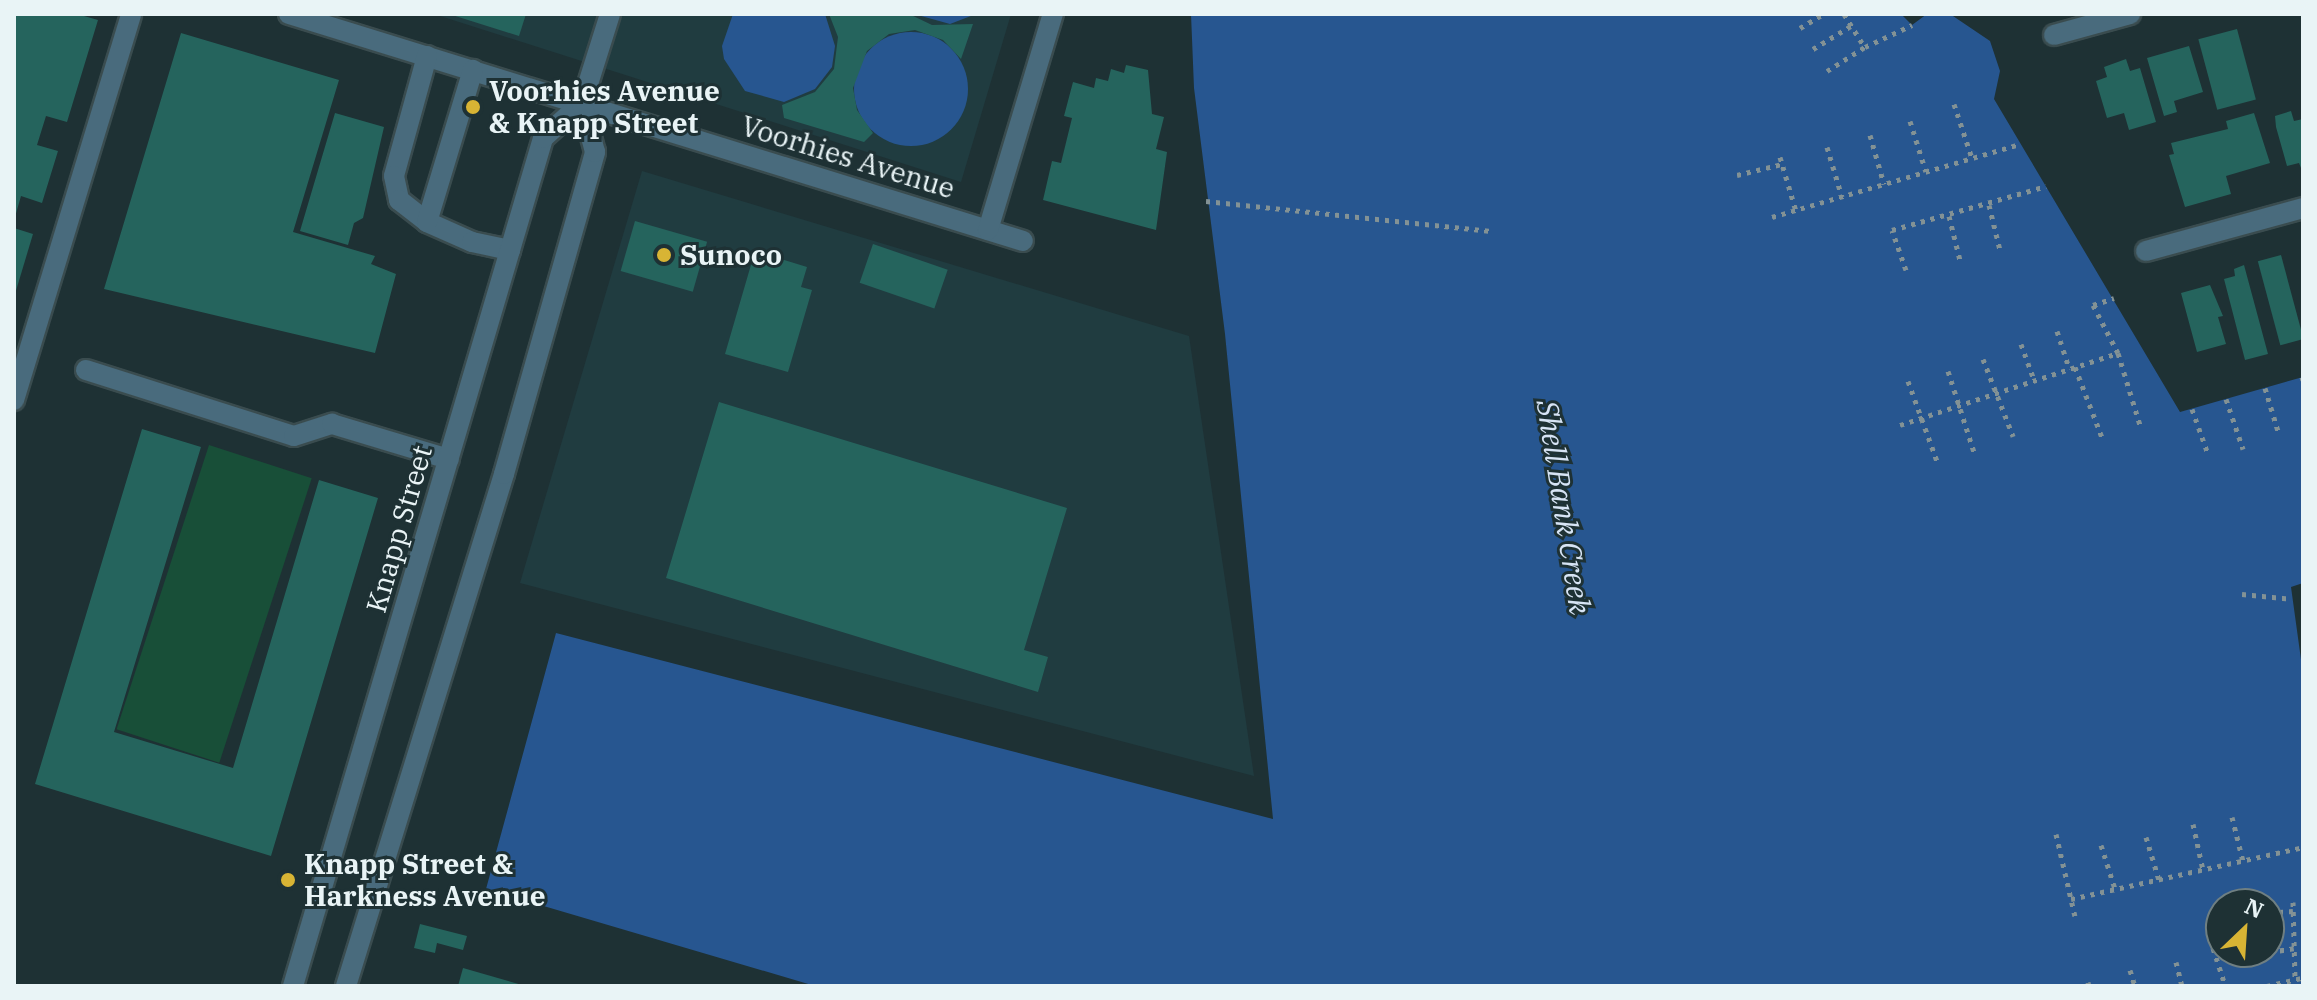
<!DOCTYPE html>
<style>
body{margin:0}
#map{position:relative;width:2317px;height:1000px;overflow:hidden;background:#1e3134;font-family:"IBM Plex Serif",serif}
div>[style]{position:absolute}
.built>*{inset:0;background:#203c40}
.green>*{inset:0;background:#184f38;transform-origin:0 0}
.water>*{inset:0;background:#275690}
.round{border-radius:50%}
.building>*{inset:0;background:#25645d;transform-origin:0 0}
.path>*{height:5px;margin-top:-2.5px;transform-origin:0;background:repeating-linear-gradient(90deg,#839295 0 4px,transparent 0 10px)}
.roads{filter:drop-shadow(2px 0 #3a4c4f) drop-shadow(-2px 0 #3a4c4f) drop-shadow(0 2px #3a4c4f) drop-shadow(0 -2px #3a4c4f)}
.minor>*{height:20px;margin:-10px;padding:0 10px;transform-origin:10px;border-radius:10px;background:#496b7d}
.dots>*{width:22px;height:22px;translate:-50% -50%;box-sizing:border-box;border:4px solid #1e3134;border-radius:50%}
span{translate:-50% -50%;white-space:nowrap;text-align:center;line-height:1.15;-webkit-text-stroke:6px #1e3134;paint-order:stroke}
.poi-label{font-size:28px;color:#e9f4f6;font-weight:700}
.left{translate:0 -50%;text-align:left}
.street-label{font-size:28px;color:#e9f4f6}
.water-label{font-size:30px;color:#d7e4f5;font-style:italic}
.frame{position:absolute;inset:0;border:16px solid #e9f4f6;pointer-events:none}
.north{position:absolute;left:2205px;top:888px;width:80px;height:80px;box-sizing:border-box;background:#1e3134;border:2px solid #6f7f82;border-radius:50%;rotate:25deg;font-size:22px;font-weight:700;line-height:32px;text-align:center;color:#e9f4f6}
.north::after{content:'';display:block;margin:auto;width:28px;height:36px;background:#d8b434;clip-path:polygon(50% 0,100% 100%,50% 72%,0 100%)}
</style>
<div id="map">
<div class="built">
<i style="clip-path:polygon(434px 14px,1011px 14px,961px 182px)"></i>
<i style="clip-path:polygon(642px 171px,1189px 336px,1254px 776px,520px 583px)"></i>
</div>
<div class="green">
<i style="left:209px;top:445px;width:108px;height:299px;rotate:18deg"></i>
</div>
<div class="water">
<i style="clip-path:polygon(733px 14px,825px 14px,835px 46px,832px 67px,815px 89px,784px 102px,745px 91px,724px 59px,722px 46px)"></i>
<i style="clip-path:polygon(914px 14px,976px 14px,950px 24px)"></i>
<i style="clip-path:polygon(evenodd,1191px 14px,1901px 14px,1912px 25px,1927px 14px,1950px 14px,1990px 41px,2000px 71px,1994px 99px,2180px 412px,2303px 377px,2303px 583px,2291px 587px,2303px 674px,2303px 986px,815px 986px,486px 889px,556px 633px,1273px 819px,1225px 334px,1194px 88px,1191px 14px,2221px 904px,2269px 904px,2269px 952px,2221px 952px,2221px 904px)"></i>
<i class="round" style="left:854px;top:32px;width:114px;height:114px"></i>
</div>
<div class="building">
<i style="clip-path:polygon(14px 14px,77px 14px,98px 20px,67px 122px,46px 116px,37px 145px,58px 151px,42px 203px,21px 196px,15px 217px)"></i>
<i style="clip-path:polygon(449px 14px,526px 14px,519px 36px)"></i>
<i style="clip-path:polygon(829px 14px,909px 14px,932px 25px,973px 24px,961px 59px,943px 40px,915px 30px,889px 34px,867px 51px,853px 88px,857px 110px,873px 133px,864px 142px,784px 118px,782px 105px,815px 92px,834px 69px,838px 37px)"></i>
<i style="left:2237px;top:29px;width:73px;height:40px;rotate:75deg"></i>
<i style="clip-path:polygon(181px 33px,339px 80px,293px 232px,375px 256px,371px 264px,396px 274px,375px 353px,104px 289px)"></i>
<i style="clip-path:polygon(2189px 46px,2203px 92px,2174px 101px,2177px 112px,2164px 116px,2147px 58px)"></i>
<i style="clip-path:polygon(2126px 59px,2130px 71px,2140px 68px,2156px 122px,2129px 130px,2124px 113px,2107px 118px,2096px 81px,2107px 77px,2104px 67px)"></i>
<i style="clip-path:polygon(1126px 65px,1148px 70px,1152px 114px,1164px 117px,1156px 149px,1167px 152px,1156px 230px,1043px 200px,1052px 161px,1061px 163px,1072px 118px,1064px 116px,1073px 82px,1094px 88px,1096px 78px,1108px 81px,1111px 69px,1124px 73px)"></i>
<i style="clip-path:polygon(2291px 111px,2294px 121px,2303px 119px,2303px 173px,2299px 163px,2287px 166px,2276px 127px,2275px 116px)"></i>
<i style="clip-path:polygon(335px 113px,384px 127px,363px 218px,354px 223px,348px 245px,300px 231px)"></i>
<i style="clip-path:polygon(2254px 113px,2270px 163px,2226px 176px,2231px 194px,2185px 207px,2169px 155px,2174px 154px,2171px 143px,2228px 129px,2226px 121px)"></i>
<i style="left:635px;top:221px;width:75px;height:52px;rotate:16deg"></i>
<i style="clip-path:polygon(14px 228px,33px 234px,15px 294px,14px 294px)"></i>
<i style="left:873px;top:244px;width:79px;height:41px;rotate:19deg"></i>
<i style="clip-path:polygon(755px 251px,807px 267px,801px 287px,812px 290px,788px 372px,725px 354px)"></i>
<i style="left:2281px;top:255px;width:87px;height:24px;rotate:75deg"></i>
<i style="clip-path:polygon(2244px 265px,2268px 354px,2245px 360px,2224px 279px,2235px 276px,2234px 269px)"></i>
<i style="clip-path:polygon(2210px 285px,2223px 316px,2218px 317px,2226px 344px,2197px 352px,2181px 293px)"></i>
<i style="clip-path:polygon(719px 402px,1067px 508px,1024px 650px,1048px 657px,1038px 692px,666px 578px)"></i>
<i style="clip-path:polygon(142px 429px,201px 447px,114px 732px,233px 768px,319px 480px,378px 498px,271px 856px,35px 784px)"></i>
<i style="clip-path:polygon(420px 924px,467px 936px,463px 950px,437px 943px,435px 953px,414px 948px)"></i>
<i style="clip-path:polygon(463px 968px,522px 985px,522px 986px,458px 986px)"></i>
</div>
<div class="path">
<i style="left:1844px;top:14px;width:39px;rotate:58deg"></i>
<i style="left:1865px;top:47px;width:52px;rotate:-25.1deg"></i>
<i style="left:1800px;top:28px;width:27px;rotate:-31deg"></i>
<i style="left:1813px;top:49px;width:44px;rotate:-31.2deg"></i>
<i style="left:1827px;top:71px;width:45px;rotate:-32.3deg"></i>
<i style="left:1954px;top:104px;width:57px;rotate:71.6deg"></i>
<i style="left:1910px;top:121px;width:53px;rotate:72.6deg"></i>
<i style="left:1870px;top:135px;width:51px;rotate:74.1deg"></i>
<i style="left:1827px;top:147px;width:52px;rotate:73.3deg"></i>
<i style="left:1780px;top:157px;width:56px;rotate:73.5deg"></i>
<i style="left:1737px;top:175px;width:46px;rotate:-13.7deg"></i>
<i style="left:1206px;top:201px;width:289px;rotate:6deg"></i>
<i style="left:1989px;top:205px;width:46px;rotate:76.3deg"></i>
<i style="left:1949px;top:216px;width:45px;rotate:76deg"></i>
<i style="left:1772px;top:217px;width:259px;rotate:-16.4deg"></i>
<i style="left:1906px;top:270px;width:42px;rotate:-109.3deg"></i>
<i style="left:1892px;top:230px;width:160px;rotate:-15.9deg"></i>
<i style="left:2057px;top:331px;width:40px;rotate:72deg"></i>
<i style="left:2021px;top:344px;width:38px;rotate:70deg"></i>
<i style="left:2118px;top:353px;width:78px;rotate:73deg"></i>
<i style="left:1983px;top:359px;width:83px;rotate:68.7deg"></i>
<i style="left:2075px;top:367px;width:78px;rotate:69deg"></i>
<i style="left:1948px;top:371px;width:85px;rotate:72.2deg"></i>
<i style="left:2302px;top:377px;width:3px;rotate:72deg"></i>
<i style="left:1908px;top:381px;width:85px;rotate:70.1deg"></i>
<i style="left:2265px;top:388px;width:45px;rotate:73.2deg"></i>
<i style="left:2226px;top:399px;width:53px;rotate:71.2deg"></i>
<i style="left:2192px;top:409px;width:48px;rotate:70.4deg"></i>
<i style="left:1900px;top:425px;width:230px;rotate:-18.3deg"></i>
<i style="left:2118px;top:353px;width:54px;rotate:-117.5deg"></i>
<i style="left:2093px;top:305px;width:22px;rotate:-18deg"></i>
<i style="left:2242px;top:594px;width:50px;rotate:5.7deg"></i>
<i style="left:2232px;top:817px;width:45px;rotate:76deg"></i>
<i style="left:2193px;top:824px;width:47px;rotate:77.7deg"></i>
<i style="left:2056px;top:834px;width:84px;rotate:77deg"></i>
<i style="left:2146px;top:837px;width:45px;rotate:73.2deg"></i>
<i style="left:2101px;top:845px;width:46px;rotate:72.3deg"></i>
<i style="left:2071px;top:899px;width:238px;rotate:-12.6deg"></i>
<i style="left:2293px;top:902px;width:78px;rotate:88.5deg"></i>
<i style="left:2269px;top:913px;width:24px;rotate:-5deg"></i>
<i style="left:2213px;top:948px;width:40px;rotate:72deg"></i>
<i style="left:2270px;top:952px;width:24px;rotate:-9deg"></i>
<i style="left:2176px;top:962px;width:25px;rotate:76deg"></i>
<i style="left:2130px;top:970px;width:17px;rotate:73deg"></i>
<i style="left:2088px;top:982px;width:4px;rotate:76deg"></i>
<i style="left:2267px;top:986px;width:37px;rotate:-13deg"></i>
</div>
<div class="roads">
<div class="minor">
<i style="left:289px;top:14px;width:768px;rotate:17.18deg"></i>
<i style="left:2054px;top:35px;width:79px;rotate:-15.4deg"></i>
<i style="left:427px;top:56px;width:124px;rotate:105.4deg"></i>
<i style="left:394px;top:176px;width:25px;rotate:78deg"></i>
<i style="left:399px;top:200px;width:36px;rotate:38deg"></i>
<i style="left:427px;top:222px;width:49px;rotate:24deg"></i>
<i style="left:472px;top:242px;width:39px;rotate:12deg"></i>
<i style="left:427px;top:222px;width:159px;rotate:-73.2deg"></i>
<i style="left:988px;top:230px;width:226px;rotate:-73.3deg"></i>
<i style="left:2146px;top:251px;width:163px;rotate:-15.3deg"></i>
<i style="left:86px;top:370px;width:218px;rotate:17.6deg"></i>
<i style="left:294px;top:436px;width:40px;rotate:-18deg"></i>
<i style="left:332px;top:424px;width:122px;rotate:16.7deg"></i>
<i style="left:14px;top:400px;width:403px;rotate:-73.1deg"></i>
<i style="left:293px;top:986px;width:884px;rotate:-73.57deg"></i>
<i style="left:543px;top:138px;width:52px;rotate:-41.9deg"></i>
<i style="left:582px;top:103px;width:93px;rotate:-72.5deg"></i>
<i style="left:346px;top:986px;width:536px;rotate:-72.85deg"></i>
<i style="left:504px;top:474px;width:335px;rotate:-74.2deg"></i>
<i style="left:595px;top:152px;width:51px;rotate:-104.9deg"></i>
</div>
</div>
<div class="dots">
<i style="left:473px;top:107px;background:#d8b434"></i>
<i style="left:664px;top:255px;background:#d8b434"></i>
<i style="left:288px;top:880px;background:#d8b434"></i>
</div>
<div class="poi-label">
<span class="left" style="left:489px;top:107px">Voorhies Avenue<br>&amp; Knapp Street</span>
<span class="left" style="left:680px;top:255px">Sunoco</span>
<span class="left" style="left:304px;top:880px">Knapp Street &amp;<br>Harkness Avenue</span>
</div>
<div class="street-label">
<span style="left:848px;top:157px;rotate:17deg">Voorhies Avenue</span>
<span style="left:399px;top:529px;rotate:-74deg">Knapp Street</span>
</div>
<div class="water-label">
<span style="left:1564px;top:507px;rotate:81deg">Shell Bank Creek</span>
</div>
<div class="frame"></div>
<div class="north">N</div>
</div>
